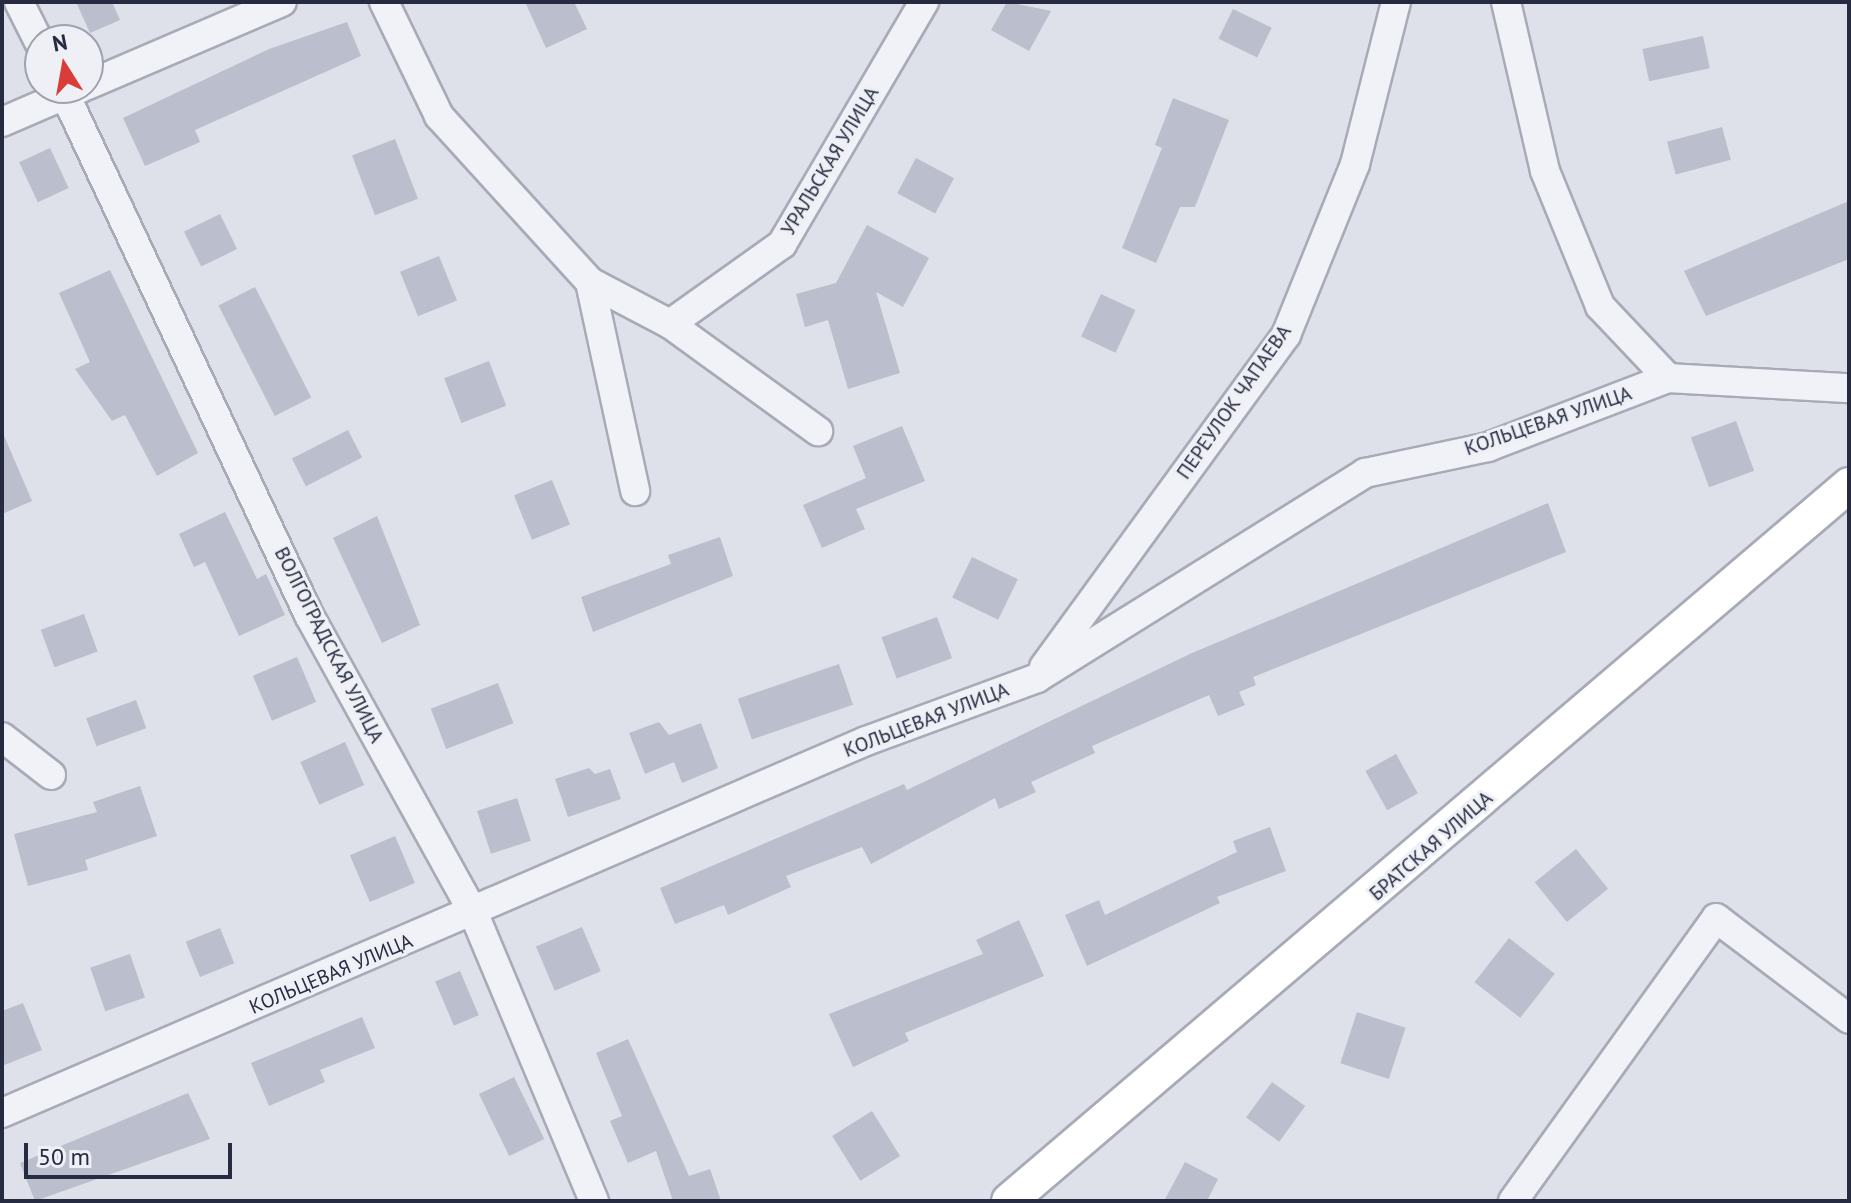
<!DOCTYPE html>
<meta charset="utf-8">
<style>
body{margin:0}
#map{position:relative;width:1851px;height:1203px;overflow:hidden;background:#dee1e9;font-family:"PT Sans",sans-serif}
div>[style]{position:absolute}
.building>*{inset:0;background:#bbbecc;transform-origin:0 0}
.roads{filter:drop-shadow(2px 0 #a7aab7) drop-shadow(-2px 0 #a7aab7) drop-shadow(0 2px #a7aab7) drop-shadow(0 -2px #a7aab7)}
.minor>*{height:28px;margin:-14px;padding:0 14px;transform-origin:14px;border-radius:14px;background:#f1f2f7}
.major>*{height:34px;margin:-17px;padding:0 17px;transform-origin:17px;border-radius:17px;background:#fff}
span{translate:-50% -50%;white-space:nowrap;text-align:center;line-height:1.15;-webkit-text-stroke:6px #eef0f6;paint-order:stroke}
.street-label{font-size:20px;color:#262b41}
.frame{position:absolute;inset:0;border:4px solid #262b41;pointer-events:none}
.north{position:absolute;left:24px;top:24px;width:80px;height:80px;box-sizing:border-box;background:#eef0f6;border:2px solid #9ea1ae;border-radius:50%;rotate:349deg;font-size:22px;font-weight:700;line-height:32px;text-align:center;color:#262b41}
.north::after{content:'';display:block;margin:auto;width:28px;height:36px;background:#d83d39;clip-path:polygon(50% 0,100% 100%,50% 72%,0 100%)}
.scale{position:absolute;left:24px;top:1143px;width:208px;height:36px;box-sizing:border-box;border:4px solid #262b41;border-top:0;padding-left:10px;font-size:24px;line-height:28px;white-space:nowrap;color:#262b41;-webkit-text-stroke:6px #eef0f6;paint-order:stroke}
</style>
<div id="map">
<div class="building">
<i style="clip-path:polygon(76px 2px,112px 2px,120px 20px,90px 33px)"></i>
<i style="clip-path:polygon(525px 2px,574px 2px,587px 29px,546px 48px)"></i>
<i style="clip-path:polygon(1007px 2px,1051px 11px,1029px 51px,991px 30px)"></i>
<i style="left:1233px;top:9px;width:43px;height:33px;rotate:26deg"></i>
<i style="clip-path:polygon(347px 22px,361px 56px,195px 130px,200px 142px,145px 166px,123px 118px,269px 49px)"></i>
<i style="left:1703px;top:36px;width:33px;height:62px;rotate:78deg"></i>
<i style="clip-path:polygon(1173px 98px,1229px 120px,1195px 207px,1180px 207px,1156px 263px,1122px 248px,1162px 148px,1155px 145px)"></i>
<i style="left:1722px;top:127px;width:34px;height:57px;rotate:75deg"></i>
<i style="left:395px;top:139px;width:64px;height:46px;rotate:69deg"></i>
<i style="left:50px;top:148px;width:44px;height:34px;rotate:65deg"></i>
<i style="left:916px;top:158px;width:43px;height:40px;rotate:28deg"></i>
<i style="clip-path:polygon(1849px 201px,1849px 259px,1706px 316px,1684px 271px)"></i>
<i style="left:220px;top:214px;width:39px;height:40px;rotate:64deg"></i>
<i style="clip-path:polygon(867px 225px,929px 258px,903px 307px,876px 292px,900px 373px,848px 389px,828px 320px,805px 327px,796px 294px,836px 283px)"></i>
<i style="left:439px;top:256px;width:48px;height:42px;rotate:68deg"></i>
<i style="clip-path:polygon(110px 270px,198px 453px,157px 476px,125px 415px,112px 421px,75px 369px,90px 362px,59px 293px)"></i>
<i style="left:255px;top:287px;width:124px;height:41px;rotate:63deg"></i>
<i style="left:1101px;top:294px;width:38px;height:47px;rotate:25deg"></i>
<i style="left:489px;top:361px;width:48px;height:48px;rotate:69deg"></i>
<i style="left:1736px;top:421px;width:53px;height:48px;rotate:70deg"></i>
<i style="clip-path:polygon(902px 426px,925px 481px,856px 509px,865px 529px,822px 548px,803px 505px,866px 478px,853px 446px)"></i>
<i style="left:348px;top:430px;width:31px;height:63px;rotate:63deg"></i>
<i style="clip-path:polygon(2px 431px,32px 501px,2px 514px)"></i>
<i style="left:552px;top:480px;width:48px;height:41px;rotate:68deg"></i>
<i style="clip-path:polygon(1548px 503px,1566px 552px,1253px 677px,1256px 685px,1239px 692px,1245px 705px,1218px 716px,1209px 695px,1092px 746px,1095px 753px,1031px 782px,1036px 792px,999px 809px,995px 798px,871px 864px,862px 847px,786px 876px,791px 887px,728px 915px,724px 905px,675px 924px,660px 888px,904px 784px,907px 790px,1192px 653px)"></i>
<i style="clip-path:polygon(225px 512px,257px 579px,266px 574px,285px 615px,239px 636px,205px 562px,194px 567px,179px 534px)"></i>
<i style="clip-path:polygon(377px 516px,420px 625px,382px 643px,333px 538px)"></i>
<i style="clip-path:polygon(720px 537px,733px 576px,593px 632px,581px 597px,671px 564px,668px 555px)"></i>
<i style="left:972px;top:557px;width:51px;height:45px;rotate:26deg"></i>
<i style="left:84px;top:614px;width:40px;height:46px;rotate:70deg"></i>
<i style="left:937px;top:617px;width:44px;height:59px;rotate:70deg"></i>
<i style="left:297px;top:657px;width:49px;height:48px;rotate:67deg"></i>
<i style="left:839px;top:664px;width:43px;height:107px;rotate:71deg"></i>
<i style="left:498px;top:683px;width:43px;height:72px;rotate:69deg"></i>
<i style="left:136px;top:700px;width:30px;height:53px;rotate:70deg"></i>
<i style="clip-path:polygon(659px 722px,669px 735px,701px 723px,718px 768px,682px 783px,674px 762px,645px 774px,629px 733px)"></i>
<i style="left:345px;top:742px;width:47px;height:49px;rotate:66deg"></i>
<i style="left:1396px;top:754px;width:45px;height:35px;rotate:61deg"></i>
<i style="clip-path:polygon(589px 768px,595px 774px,610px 769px,621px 799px,568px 817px,555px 779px)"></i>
<i style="clip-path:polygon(140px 786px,157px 836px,85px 860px,88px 870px,28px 886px,14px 834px,97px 812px,93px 802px)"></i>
<i style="left:517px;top:798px;width:45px;height:42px;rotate:72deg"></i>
<i style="clip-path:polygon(1270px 827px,1286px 871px,1217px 897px,1220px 903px,1087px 966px,1065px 915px,1099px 900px,1105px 915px,1237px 852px,1233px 841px)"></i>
<i style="left:395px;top:836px;width:51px;height:49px;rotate:67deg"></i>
<i style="left:1576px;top:849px;width:51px;height:53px;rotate:51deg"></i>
<i style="clip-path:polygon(1019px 920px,1044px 976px,905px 1033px,909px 1041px,853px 1067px,829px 1014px,983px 954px,976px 940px)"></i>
<i style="left:582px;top:927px;width:48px;height:50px;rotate:67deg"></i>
<i style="left:220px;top:928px;width:38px;height:37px;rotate:68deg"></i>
<i style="left:1509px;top:938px;width:58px;height:56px;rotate:38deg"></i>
<i style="left:130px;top:954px;width:46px;height:42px;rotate:71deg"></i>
<i style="left:460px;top:971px;width:48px;height:27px;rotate:67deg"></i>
<i style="clip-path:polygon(23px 1003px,42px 1050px,2px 1066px,2px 1011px)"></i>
<i style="left:1357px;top:1012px;width:51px;height:54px;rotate:18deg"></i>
<i style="clip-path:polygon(362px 1017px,375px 1048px,320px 1070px,325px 1082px,269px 1106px,251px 1063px)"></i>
<i style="clip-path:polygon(628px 1039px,689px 1176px,710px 1169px,721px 1201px,673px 1201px,656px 1151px,628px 1163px,610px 1121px,622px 1116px,596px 1053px)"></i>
<i style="left:514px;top:1077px;width:69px;height:39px;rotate:64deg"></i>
<i style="left:1272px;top:1082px;width:41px;height:44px;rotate:36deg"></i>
<i style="clip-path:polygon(188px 1093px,210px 1139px,35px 1201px,20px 1163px)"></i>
<i style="left:872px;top:1111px;width:53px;height:47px;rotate:58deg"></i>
<i style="clip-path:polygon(1185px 1162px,1218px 1179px,1207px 1201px,1164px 1201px)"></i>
</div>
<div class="roads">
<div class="minor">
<i style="left:19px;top:2px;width:47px;rotate:63.4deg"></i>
<i style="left:384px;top:2px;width:127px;rotate:64.2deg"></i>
<i style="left:439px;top:116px;width:224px;rotate:47.7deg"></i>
<i style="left:590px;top:282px;width:214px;rotate:77.8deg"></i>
<i style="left:1506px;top:2px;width:173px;rotate:77deg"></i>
<i style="left:1545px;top:171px;width:146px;rotate:67.8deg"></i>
<i style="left:1600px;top:306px;width:99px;rotate:46.6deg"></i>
<i style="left:88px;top:85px;width:211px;rotate:-23.2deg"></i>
<i style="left:62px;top:88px;width:582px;rotate:64.89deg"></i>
<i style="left:309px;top:615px;width:342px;rotate:61.1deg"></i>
<i style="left:474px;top:914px;width:311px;rotate:67.3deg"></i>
<i style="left:2px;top:122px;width:86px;rotate:-23.3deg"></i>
<i style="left:590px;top:282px;width:90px;rotate:27.7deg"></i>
<i style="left:670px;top:324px;width:183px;rotate:35.9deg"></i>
<i style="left:670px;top:324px;width:138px;rotate:-35.5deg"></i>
<i style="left:782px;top:244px;width:281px;rotate:-59.6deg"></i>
<i style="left:1044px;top:667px;width:411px;rotate:-53.9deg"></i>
<i style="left:1286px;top:335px;width:184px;rotate:-68deg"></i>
<i style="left:1355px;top:164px;width:167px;rotate:-75.8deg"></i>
<i style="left:2px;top:737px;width:62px;rotate:37.8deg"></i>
<i style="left:2px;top:1113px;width:941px;rotate:-23.29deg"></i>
<i style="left:866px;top:741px;width:182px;rotate:-20.2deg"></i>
<i style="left:1037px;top:678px;width:387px;rotate:-32deg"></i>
<i style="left:1365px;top:473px;width:126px;rotate:-11.9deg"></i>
<i style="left:1488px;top:447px;width:193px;rotate:-21deg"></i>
<i style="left:1668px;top:378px;width:181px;rotate:3.2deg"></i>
<i style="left:1513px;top:1201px;width:348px;rotate:-54.3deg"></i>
<i style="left:1716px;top:918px;width:167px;rotate:37.2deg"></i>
</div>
<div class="major">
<i style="left:1009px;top:1201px;width:1104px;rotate:-40.44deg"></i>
</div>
</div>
<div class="street-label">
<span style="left:830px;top:161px;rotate:-59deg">УРАЛЬСКАЯ УЛИЦА</span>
<span style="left:1234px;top:402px;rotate:-55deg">ПЕРЕУЛОК ЧАПАЕВА</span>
<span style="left:1548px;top:421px;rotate:-19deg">КОЛЬЦЕВАЯ УЛИЦА</span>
<span style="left:329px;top:645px;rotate:63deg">ВОЛГОГРАДСКАЯ УЛИЦА</span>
<span style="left:926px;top:720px;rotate:-21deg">КОЛЬЦЕВАЯ УЛИЦА</span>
<span style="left:1431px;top:846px;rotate:-41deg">БРАТСКАЯ УЛИЦА</span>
<span style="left:331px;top:974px;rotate:-23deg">КОЛЬЦЕВАЯ УЛИЦА</span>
</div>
<div class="frame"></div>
<div class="north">N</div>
<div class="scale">50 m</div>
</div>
